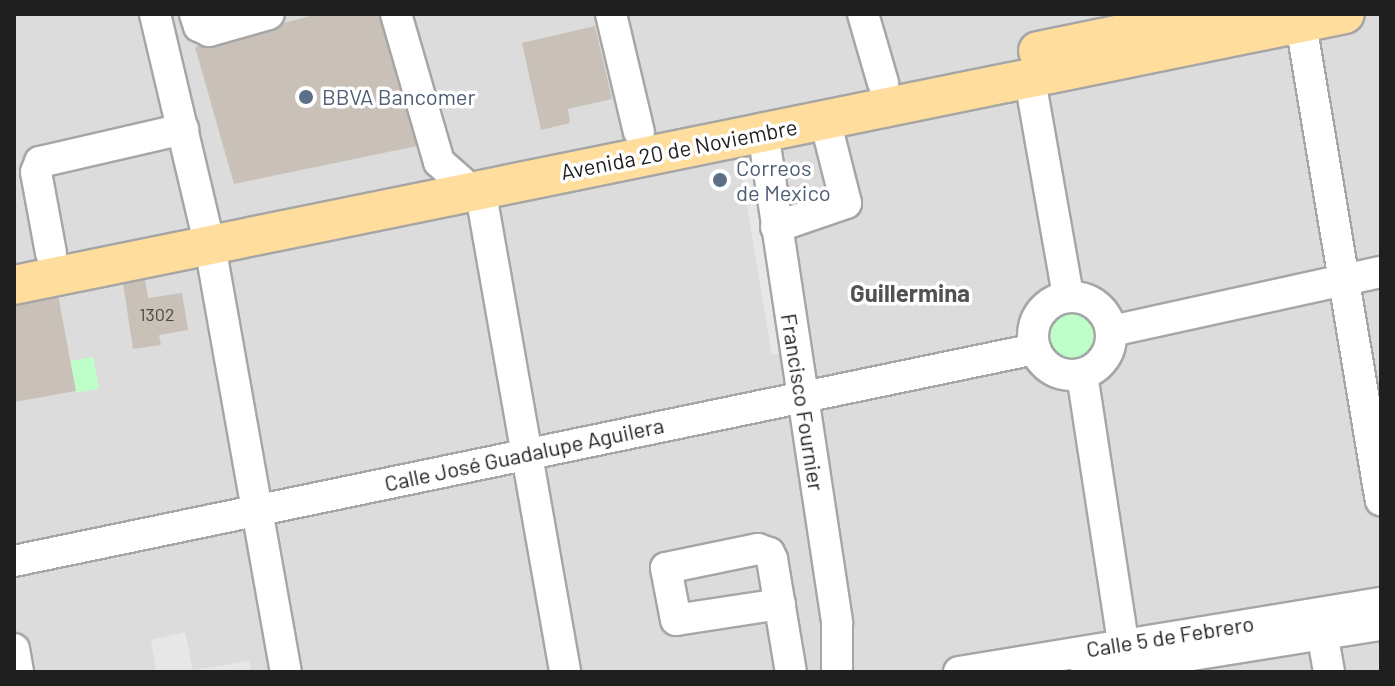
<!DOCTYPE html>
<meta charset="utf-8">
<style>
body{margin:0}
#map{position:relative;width:1395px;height:686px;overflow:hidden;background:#f1eee5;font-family:Barlow,sans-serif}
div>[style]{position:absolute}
.residential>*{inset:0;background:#dddcdc;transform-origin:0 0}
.park>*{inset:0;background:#beffc9;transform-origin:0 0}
.round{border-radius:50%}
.parking>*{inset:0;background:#e7e7e7}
.building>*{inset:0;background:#c9c1b7}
.roads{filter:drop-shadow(2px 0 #a6a6a6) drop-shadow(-2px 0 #a6a6a6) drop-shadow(0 2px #a6a6a6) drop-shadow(0 -2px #a6a6a6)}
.minor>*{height:30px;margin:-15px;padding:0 15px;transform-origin:15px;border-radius:15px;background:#fff}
.minor>.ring{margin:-15px;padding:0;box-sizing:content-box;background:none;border:30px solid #fff;border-radius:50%}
.major>*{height:38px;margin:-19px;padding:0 19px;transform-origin:19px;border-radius:19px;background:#ffdd9c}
.dots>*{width:22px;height:22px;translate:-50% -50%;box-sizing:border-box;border:4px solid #fff;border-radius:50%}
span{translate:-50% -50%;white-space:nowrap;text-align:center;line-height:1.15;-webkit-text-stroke:7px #fff;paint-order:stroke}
.number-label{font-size:18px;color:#4a4845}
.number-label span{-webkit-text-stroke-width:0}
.service-label{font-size:22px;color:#4e5e75}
.left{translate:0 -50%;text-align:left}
.street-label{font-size:22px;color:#1f1f1f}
.neighbourhood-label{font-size:24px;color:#525252;font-weight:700}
.frame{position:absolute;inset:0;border:16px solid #1f1f1f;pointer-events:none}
</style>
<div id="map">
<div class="residential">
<i style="left:14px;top:14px;width:1367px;height:658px"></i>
</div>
<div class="park">
<i class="round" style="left:1044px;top:308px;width:56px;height:56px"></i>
<i style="left:93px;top:357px;width:32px;height:24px;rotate:79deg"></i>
</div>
<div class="parking">
<i style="clip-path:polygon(752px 156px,783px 353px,772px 355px,739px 159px)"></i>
<i style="clip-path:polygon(185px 632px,193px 670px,249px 661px,251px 672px,156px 672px,151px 640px)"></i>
</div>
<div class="building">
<i style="clip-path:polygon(317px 14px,379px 14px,417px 146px,234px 184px,195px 47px)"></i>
<i style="clip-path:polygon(595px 26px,612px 99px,568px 109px,570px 123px,541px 130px,522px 43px)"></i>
<i style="clip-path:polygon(145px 279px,148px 298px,182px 293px,188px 330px,159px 335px,161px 345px,133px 349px,123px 283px)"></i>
<i style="clip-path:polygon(58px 295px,76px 391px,14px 402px,14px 303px)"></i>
</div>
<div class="roads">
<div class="minor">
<i style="left:155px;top:14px;width:238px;rotate:76.7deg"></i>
<i style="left:210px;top:246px;width:433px;rotate:79.9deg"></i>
<i style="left:195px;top:14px;width:13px;rotate:72deg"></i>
<i style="left:199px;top:26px;width:11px;rotate:27deg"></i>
<i style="left:209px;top:31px;width:62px;rotate:-15.8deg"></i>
<i style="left:396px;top:14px;width:154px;rotate:73.8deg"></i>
<i style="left:439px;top:162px;width:57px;rotate:41.5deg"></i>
<i style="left:482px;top:200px;width:479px;rotate:80deg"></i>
<i style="left:611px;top:14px;width:121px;rotate:76.7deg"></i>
<i style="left:863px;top:14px;width:72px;rotate:73.8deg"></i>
<i style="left:1301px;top:24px;width:483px;rotate:80.5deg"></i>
<i style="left:1030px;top:80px;width:219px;rotate:80deg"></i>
<i style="left:763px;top:132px;width:497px;rotate:81.4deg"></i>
<i style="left:837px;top:623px;width:49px;rotate:90deg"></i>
<i style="left:776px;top:227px;width:74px;rotate:-18.9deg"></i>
<i style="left:846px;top:203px;width:86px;rotate:-104.2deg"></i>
<i style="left:51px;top:253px;width:82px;rotate:-100.5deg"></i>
<i style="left:36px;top:172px;width:11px;rotate:-68deg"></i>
<i style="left:40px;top:162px;width:147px;rotate:-13deg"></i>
<i class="ring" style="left:1033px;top:297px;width:48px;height:48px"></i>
<i style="left:1112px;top:331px;width:275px;rotate:-12.4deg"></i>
<i style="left:1082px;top:374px;width:289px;rotate:81.3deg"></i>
<i style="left:14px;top:561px;width:1043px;rotate:-11.73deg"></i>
<i style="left:780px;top:604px;width:105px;rotate:171.3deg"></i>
<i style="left:676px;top:620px;width:53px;rotate:-100.9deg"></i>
<i style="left:666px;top:568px;width:94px;rotate:-11.7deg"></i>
<i style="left:758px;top:549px;width:12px;rotate:20deg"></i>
<i style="left:769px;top:553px;width:7px;rotate:63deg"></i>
<i style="left:772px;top:559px;width:115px;rotate:80.5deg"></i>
<i style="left:1319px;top:615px;width:58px;rotate:80deg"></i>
<i style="left:14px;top:649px;width:23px;rotate:80deg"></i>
<i style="left:959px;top:672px;width:428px;rotate:-9.3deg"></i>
<i style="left:1086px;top:672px;width:299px;rotate:-9.1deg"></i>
</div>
<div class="major">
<i style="left:1038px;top:51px;width:185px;rotate:-11.6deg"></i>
<i style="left:14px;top:285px;width:1358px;rotate:-11.51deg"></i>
</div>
</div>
<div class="dots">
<i style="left:306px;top:97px;background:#5c6f8a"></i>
<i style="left:720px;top:180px;background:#5c6f8a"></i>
</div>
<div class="number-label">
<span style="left:157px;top:314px">1302</span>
</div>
<div class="service-label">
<span class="left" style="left:322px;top:97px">BBVA Bancomer</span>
<span class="left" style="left:736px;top:180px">Correos<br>de Mexico</span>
</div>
<div class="street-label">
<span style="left:679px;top:149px;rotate:-11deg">Avenida 20 de Noviembre</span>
<span style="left:803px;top:402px;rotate:81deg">Francisco Fournier</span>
<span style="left:524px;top:454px;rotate:-12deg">Calle José Guadalupe Aguilera</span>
<span style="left:1170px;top:636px;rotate:-9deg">Calle 5 de Febrero</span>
</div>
<div class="neighbourhood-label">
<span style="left:910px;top:293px">Guillermina</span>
</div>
<div class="frame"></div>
</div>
